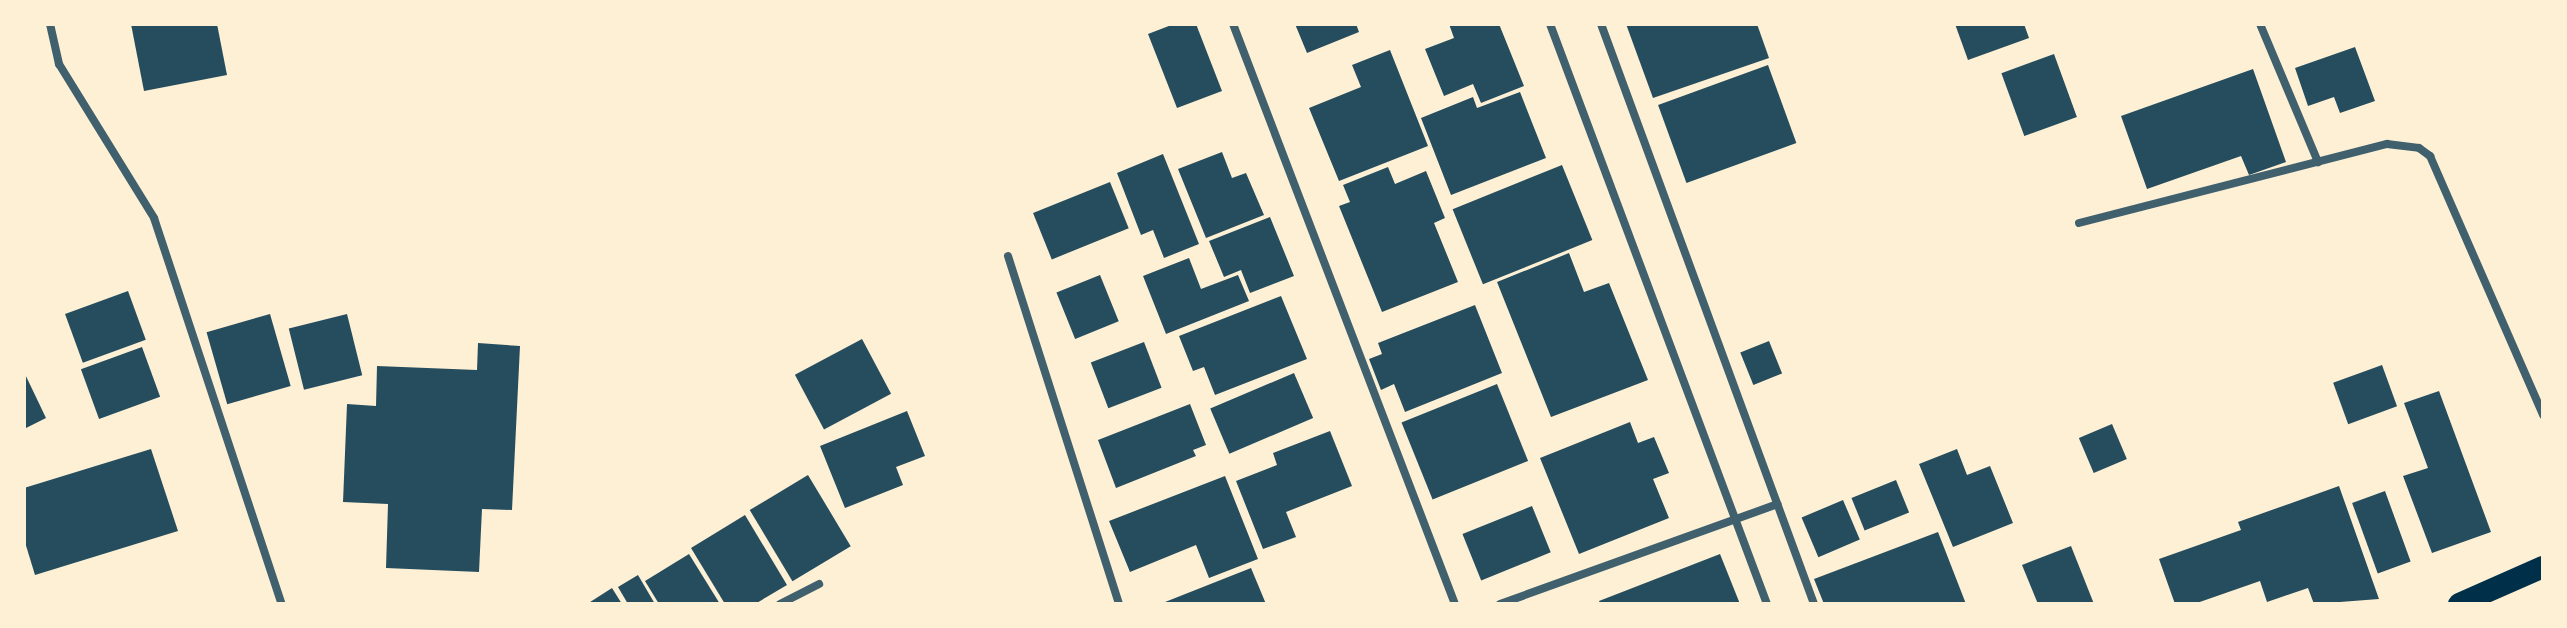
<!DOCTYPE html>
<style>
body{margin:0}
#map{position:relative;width:2567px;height:628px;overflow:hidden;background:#fdf0d5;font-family:"Space Grotesk",sans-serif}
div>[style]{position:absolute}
.building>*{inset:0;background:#264d5e;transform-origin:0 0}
.minor>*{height:8px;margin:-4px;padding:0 4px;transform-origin:4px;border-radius:4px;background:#3f606c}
.trunk>*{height:22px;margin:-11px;padding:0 11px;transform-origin:11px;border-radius:11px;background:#003049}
span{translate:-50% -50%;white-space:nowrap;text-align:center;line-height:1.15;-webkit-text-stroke:6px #fdf0d5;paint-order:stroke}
.frame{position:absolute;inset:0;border:26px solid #fdf0d5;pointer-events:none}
</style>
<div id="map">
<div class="building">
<i style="clip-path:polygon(131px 24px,217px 24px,227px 75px,144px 91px)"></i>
<i style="clip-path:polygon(1174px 24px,1196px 24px,1222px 91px,1177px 108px,1148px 34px)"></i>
<i style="clip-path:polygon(1295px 24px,1356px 24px,1359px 32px,1307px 53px)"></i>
<i style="clip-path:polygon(1449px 24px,1499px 24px,1524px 86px,1481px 103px,1473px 84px,1444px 96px,1425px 49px,1454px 38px)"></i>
<i style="clip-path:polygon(1626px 24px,1757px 24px,1769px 58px,1653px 98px)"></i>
<i style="clip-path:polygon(1955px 24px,2024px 24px,2029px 38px,1968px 60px)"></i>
<i style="clip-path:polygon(2355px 47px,2375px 101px,2340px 113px,2334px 97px,2308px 106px,2295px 68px)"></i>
<i style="clip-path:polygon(1390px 50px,1428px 146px,1339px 181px,1309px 108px,1361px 87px,1352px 65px)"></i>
<i style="left:2054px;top:54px;width:67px;height:56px;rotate:70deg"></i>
<i style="left:1768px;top:65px;width:83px;height:117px;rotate:70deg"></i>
<i style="clip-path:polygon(2253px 69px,2286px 162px,2249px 175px,2241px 156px,2147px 189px,2121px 116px)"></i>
<i style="clip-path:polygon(1520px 92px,1546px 158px,1451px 195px,1421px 118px,1473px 97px,1477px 108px)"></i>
<i style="clip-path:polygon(1222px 152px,1232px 178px,1246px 173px,1264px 215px,1206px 238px,1178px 169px)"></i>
<i style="clip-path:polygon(1163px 154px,1199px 244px,1164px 258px,1153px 230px,1141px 235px,1117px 173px)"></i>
<i style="left:1562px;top:165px;width:81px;height:118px;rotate:68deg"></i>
<i style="clip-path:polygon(1388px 167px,1395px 184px,1426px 171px,1445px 218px,1434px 223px,1458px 282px,1382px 312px,1339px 206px,1350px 202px,1343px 185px)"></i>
<i style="left:1110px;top:182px;width:50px;height:83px;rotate:68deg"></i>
<i style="clip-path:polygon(1270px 217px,1294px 276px,1250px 293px,1241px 270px,1224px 277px,1209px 241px)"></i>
<i style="clip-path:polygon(1569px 253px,1584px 292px,1609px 283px,1648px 380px,1551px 417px,1497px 282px)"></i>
<i style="clip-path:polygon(1189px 258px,1201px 289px,1238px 275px,1249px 301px,1166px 334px,1143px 276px)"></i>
<i style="left:1100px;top:275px;width:50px;height:47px;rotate:68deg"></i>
<i style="left:128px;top:291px;width:52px;height:67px;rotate:70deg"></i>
<i style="clip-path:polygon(1281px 296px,1307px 359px,1215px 395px,1204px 367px,1193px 371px,1179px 336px)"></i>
<i style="clip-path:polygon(1475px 305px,1502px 373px,1405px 412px,1394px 384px,1381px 390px,1369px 359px,1382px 354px,1378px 343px)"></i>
<i style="left:270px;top:314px;width:75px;height:66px;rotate:74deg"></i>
<i style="left:347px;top:314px;width:63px;height:60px;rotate:76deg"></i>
<i style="left:862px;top:339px;width:62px;height:76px;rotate:62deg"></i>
<i style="left:1769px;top:341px;width:35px;height:31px;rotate:68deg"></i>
<i style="left:1144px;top:342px;width:49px;height:57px;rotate:69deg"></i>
<i style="clip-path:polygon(478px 343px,520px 346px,512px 510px,482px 509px,479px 572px,386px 568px,388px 504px,343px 502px,347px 404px,376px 406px,377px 366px,477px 370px)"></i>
<i style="left:142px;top:347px;width:53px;height:65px;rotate:70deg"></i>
<i style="left:2382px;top:365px;width:44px;height:52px;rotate:70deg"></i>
<i style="clip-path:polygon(24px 372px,46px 418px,24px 429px)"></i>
<i style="left:1294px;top:373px;width:49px;height:91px;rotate:67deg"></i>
<i style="left:1497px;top:384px;width:83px;height:103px;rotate:68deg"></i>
<i style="clip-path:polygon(2439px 391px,2491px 532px,2432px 553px,2403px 476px,2428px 468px,2404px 403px)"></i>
<i style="clip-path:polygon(1190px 404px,1206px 445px,1193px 450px,1196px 456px,1116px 488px,1098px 440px)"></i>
<i style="clip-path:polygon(907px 411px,925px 456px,896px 467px,903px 485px,845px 508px,820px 446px)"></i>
<i style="clip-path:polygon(1630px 422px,1638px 443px,1654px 437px,1669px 473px,1653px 479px,1669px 518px,1579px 554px,1540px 458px)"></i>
<i style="left:2112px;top:424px;width:38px;height:36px;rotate:67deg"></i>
<i style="clip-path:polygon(1330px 431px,1352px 486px,1286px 512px,1296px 537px,1263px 549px,1236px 481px,1277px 465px,1273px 453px)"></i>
<i style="clip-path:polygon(151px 449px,178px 531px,35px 575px,24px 539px,24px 488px)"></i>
<i style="clip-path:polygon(1957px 449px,1967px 475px,1990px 466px,2013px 523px,1953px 547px,1919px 464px)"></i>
<i style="left:808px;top:475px;width:83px;height:68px;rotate:59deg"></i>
<i style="clip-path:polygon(1225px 476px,1258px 559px,1209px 578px,1196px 545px,1130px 572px,1109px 521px)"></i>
<i style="left:1896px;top:480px;width:35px;height:48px;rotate:68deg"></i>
<i style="clip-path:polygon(2339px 486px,2379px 599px,2314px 604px,2308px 588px,2267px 602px,2260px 581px,2194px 604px,2175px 604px,2159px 559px,2241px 530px,2238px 522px)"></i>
<i style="left:2385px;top:491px;width:75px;height:35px;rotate:70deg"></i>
<i style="left:1843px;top:500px;width:43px;height:45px;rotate:67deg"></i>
<i style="left:1532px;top:506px;width:50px;height:75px;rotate:68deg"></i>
<i style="clip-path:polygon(745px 515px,787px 585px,755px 604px,725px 604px,691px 548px)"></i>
<i style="clip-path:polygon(1938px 532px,1966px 604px,1824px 604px,1814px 579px)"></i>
<i style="clip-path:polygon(2071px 546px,2094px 604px,2038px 604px,2022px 565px)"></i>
<i style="clip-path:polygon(689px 554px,720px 604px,659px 604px,645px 581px)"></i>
<i style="clip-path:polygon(1720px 554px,1740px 604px,1600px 604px,1599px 601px)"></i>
<i style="clip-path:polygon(1251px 568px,1266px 604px,1160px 604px)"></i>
<i style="clip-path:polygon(638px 575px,655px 604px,628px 604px,618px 587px)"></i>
<i style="clip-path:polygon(612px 588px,622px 604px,587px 604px)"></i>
</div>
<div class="minor">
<i style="left:50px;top:24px;width:41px;rotate:77.3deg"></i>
<i style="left:59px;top:64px;width:181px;rotate:58.3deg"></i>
<i style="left:154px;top:218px;width:407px;rotate:71.7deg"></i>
<i style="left:1233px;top:24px;width:621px;rotate:69.06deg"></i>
<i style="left:1550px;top:24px;width:619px;rotate:69.49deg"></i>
<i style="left:1601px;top:24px;width:618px;rotate:69.83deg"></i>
<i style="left:2260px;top:24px;width:150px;rotate:67.2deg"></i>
<i style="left:2079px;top:223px;width:318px;rotate:-14.4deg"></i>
<i style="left:2387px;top:144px;width:32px;rotate:7deg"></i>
<i style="left:2419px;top:148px;width:14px;rotate:36deg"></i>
<i style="left:2430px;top:156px;width:283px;rotate:66.4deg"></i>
<i style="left:1008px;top:256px;width:365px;rotate:72.3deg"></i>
<i style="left:780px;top:604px;width:44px;rotate:-27.1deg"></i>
<i style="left:1500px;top:604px;width:295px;rotate:-19.8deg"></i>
</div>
<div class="trunk">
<i style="left:2459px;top:604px;width:92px;rotate:-23.8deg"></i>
</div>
<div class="frame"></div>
</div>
